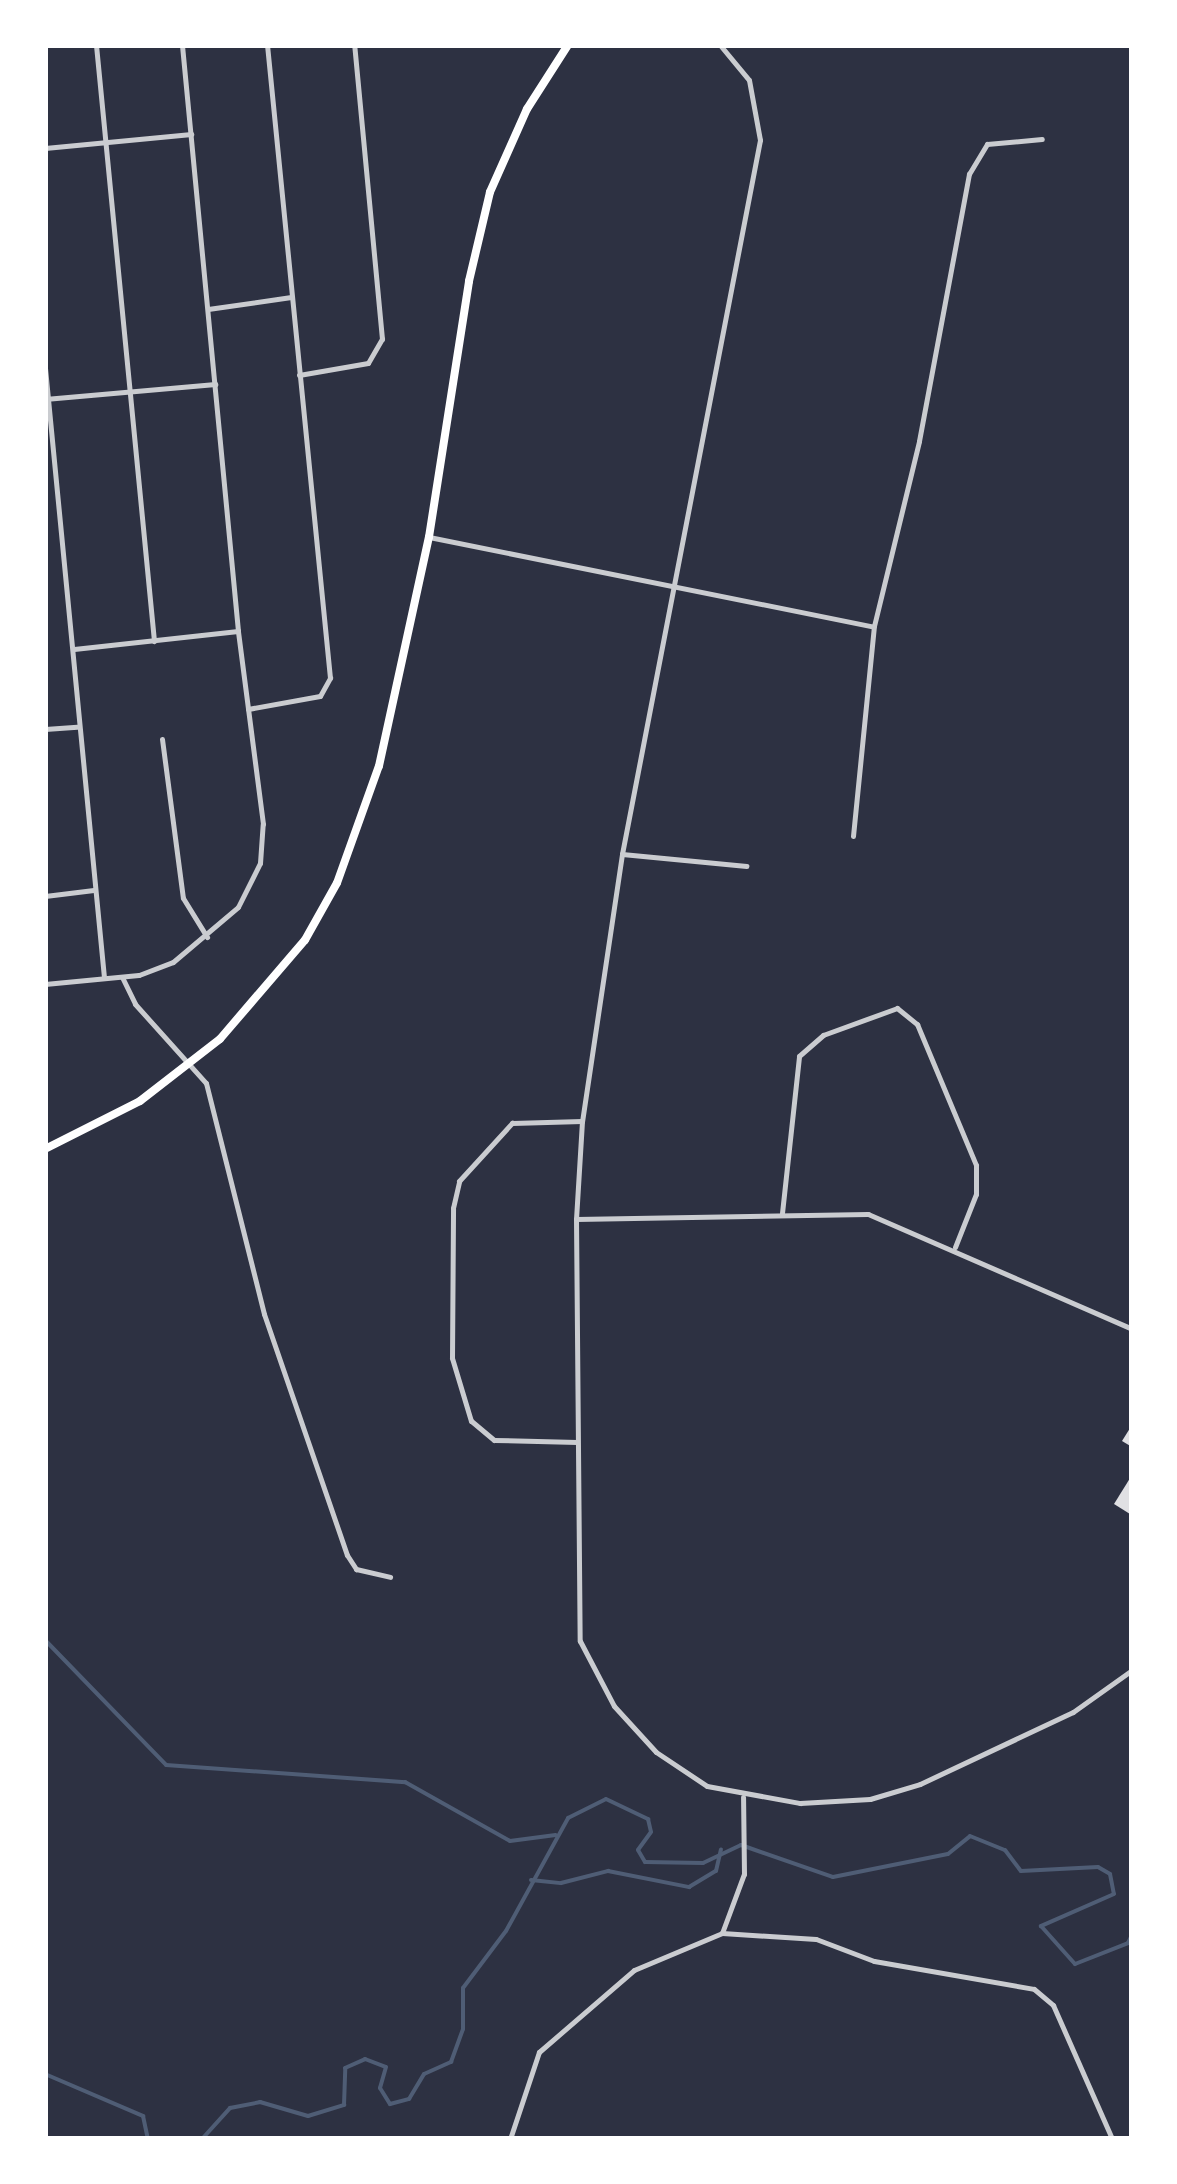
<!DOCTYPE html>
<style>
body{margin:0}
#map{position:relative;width:1177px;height:2184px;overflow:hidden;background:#2d3142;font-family:"Nunito Sans",sans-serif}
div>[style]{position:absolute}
.stream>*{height:4px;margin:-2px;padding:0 2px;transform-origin:2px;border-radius:2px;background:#4f5d75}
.building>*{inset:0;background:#e0e0e3}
.minor>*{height:5px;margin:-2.5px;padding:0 2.5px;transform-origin:2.5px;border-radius:2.5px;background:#caccd0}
.secondary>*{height:8px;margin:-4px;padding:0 4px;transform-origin:4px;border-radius:4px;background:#fff}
span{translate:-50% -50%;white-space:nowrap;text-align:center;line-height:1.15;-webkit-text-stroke:8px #fff;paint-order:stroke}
.frame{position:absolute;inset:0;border:48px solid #fff;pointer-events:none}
</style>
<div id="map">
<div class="stream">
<i style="left:45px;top:1640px;width:174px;rotate:45.9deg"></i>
<i style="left:166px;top:1765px;width:240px;rotate:4.1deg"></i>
<i style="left:405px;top:1782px;width:120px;rotate:29.3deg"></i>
<i style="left:510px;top:1841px;width:46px;rotate:-7.4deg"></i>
<i style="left:531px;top:1880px;width:30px;rotate:6deg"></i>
<i style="left:561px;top:1883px;width:49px;rotate:-14.3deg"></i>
<i style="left:608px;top:1871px;width:83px;rotate:11.2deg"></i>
<i style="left:689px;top:1887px;width:31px;rotate:-31deg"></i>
<i style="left:716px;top:1871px;width:22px;rotate:-77deg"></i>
<i style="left:45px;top:2074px;width:107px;rotate:23.2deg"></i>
<i style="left:143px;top:2116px;width:24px;rotate:78deg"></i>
<i style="left:202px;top:2139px;width:42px;rotate:-47.9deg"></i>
<i style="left:230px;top:2108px;width:31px;rotate:-11deg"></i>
<i style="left:260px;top:2102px;width:50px;rotate:16.3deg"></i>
<i style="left:308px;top:2116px;width:38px;rotate:-17deg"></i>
<i style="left:344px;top:2105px;width:37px;rotate:-88deg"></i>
<i style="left:345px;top:2068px;width:22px;rotate:-24deg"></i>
<i style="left:365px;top:2059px;width:22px;rotate:21deg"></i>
<i style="left:386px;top:2067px;width:22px;rotate:106deg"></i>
<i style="left:380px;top:2088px;width:19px;rotate:58deg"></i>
<i style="left:390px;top:2104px;width:20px;rotate:-15deg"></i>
<i style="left:409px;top:2099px;width:29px;rotate:-59deg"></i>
<i style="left:424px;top:2074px;width:30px;rotate:-24deg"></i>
<i style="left:451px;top:2062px;width:35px;rotate:-70deg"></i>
<i style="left:463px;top:2029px;width:41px;rotate:-90deg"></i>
<i style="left:463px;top:1988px;width:71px;rotate:-53deg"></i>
<i style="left:506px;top:1931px;width:129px;rotate:-61.2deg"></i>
<i style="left:568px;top:1818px;width:42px;rotate:-26.6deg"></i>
<i style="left:606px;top:1799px;width:47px;rotate:25.5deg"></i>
<i style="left:648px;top:1819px;width:13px;rotate:77deg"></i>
<i style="left:651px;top:1832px;width:22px;rotate:126deg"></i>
<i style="left:638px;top:1850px;width:14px;rotate:60deg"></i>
<i style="left:645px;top:1862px;width:58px;rotate:1deg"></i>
<i style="left:703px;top:1863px;width:42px;rotate:-25.3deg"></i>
<i style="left:741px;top:1845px;width:97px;rotate:19.2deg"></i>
<i style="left:833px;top:1877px;width:117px;rotate:-11.3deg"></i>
<i style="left:948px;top:1854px;width:28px;rotate:-39deg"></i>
<i style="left:970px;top:1836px;width:38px;rotate:22deg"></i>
<i style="left:1005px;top:1850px;width:26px;rotate:53deg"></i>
<i style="left:1021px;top:1871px;width:77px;rotate:-3deg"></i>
<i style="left:1098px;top:1867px;width:14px;rotate:30deg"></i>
<i style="left:1110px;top:1874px;width:20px;rotate:79deg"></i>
<i style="left:1114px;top:1894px;width:80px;rotate:156.3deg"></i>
<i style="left:1041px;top:1926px;width:51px;rotate:48.2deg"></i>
<i style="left:1075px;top:1964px;width:57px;rotate:-21.6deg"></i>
<i style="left:1128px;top:1943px;width:9px;rotate:-63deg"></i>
</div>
<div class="building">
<i style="clip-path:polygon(1132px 1425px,1132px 1447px,1122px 1441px)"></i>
<i style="clip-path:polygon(1132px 1475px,1132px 1511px,1130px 1514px,1114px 1504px)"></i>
</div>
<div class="minor">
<i style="left:96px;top:45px;width:599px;rotate:84.44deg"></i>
<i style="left:720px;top:45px;width:45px;rotate:50.4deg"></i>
<i style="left:749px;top:80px;width:61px;rotate:79.6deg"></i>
<i style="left:760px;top:140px;width:727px;rotate:100.94deg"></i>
<i style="left:622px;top:854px;width:270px;rotate:98.5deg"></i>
<i style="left:582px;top:1121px;width:98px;rotate:93.5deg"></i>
<i style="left:576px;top:1219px;width:422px;rotate:89.5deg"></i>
<i style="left:580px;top:1641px;width:73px;rotate:62.4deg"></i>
<i style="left:614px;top:1706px;width:62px;rotate:47.6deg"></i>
<i style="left:656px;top:1752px;width:61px;rotate:33.7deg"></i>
<i style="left:707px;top:1786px;width:95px;rotate:10.4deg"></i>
<i style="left:800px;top:1803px;width:70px;rotate:-3.3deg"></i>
<i style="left:870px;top:1799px;width:52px;rotate:-16.7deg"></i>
<i style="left:920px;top:1784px;width:169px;rotate:-25.2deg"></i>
<i style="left:1073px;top:1712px;width:72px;rotate:-35.4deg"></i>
<i style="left:45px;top:148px;width:147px;rotate:-5.5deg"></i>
<i style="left:208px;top:309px;width:84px;rotate:-8.2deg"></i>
<i style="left:45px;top:368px;width:612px;rotate:84.47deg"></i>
<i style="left:299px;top:375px;width:70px;rotate:-9.9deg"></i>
<i style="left:368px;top:363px;width:28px;rotate:-60deg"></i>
<i style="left:382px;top:339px;width:295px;rotate:-95.4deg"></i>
<i style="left:45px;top:399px;width:171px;rotate:-5deg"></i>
<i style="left:429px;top:537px;width:452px;rotate:11.4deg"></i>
<i style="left:74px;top:649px;width:165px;rotate:-6.3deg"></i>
<i style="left:248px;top:709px;width:73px;rotate:-10.2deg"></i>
<i style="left:320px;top:696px;width:21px;rotate:-61deg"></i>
<i style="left:330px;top:678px;width:636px;rotate:-95.68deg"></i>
<i style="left:45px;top:729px;width:32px;rotate:-4deg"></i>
<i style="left:162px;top:739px;width:160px;rotate:82.5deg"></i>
<i style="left:183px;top:898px;width:46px;rotate:58.4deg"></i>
<i style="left:853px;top:836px;width:211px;rotate:-84.3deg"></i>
<i style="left:874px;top:626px;width:190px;rotate:-76.3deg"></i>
<i style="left:919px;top:441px;width:272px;rotate:-79.4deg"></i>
<i style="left:969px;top:174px;width:35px;rotate:-59deg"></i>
<i style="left:987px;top:144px;width:55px;rotate:-5.2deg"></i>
<i style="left:622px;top:854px;width:125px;rotate:5.5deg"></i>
<i style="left:45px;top:896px;width:49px;rotate:-7deg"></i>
<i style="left:122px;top:977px;width:30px;rotate:64deg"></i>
<i style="left:135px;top:1004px;width:106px;rotate:48.1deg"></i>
<i style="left:206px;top:1083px;width:238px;rotate:75.9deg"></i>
<i style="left:264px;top:1314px;width:255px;rotate:71deg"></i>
<i style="left:347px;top:1555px;width:17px;rotate:57deg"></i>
<i style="left:356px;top:1569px;width:35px;rotate:13deg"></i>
<i style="left:45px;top:984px;width:94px;rotate:-5.5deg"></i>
<i style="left:139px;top:975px;width:36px;rotate:-21deg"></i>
<i style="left:173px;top:962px;width:85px;rotate:-40.2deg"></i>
<i style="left:238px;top:907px;width:49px;rotate:-63.4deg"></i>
<i style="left:260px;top:863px;width:39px;rotate:-86deg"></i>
<i style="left:263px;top:824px;width:195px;rotate:-97.4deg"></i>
<i style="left:238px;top:631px;width:589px;rotate:-95.46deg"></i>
<i style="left:782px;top:1213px;width:158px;rotate:-83.8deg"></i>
<i style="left:799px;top:1056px;width:32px;rotate:-41deg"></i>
<i style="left:823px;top:1035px;width:79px;rotate:-20deg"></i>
<i style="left:897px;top:1008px;width:26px;rotate:39deg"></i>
<i style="left:917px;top:1024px;width:153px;rotate:67.3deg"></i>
<i style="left:976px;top:1165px;width:29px;rotate:90deg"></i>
<i style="left:976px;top:1194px;width:57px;rotate:111.6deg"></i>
<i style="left:576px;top:1219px;width:292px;rotate:-1deg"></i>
<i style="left:868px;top:1214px;width:288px;rotate:23.5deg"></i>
<i style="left:577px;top:1442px;width:83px;rotate:-178.6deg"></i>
<i style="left:494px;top:1440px;width:30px;rotate:-140deg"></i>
<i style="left:471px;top:1421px;width:66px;rotate:-106.8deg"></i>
<i style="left:452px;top:1358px;width:150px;rotate:-89.6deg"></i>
<i style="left:453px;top:1208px;width:28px;rotate:-77deg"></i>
<i style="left:459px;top:1181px;width:79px;rotate:-47.6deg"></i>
<i style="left:512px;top:1123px;width:70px;rotate:-1.6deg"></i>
<i style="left:722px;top:1933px;width:63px;rotate:-69.6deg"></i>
<i style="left:744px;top:1874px;width:77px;rotate:-90.7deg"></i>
<i style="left:510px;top:2139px;width:92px;rotate:-71.6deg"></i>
<i style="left:539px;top:2052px;width:125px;rotate:-40.8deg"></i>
<i style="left:634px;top:1970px;width:95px;rotate:-22.8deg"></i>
<i style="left:722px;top:1933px;width:94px;rotate:3.7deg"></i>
<i style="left:816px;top:1939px;width:62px;rotate:20.8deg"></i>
<i style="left:874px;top:1961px;width:162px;rotate:9.9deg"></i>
<i style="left:1034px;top:1989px;width:25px;rotate:40deg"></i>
<i style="left:1053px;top:2005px;width:146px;rotate:66.2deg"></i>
</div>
<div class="secondary">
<i style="left:45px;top:1149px;width:106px;rotate:-26.8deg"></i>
<i style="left:140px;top:1101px;width:101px;rotate:-37.8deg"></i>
<i style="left:220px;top:1039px;width:130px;rotate:-49.4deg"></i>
<i style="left:305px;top:940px;width:65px;rotate:-60.7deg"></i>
<i style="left:337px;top:883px;width:124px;rotate:-70.3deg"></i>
<i style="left:379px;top:766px;width:234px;rotate:-77.7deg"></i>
<i style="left:429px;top:537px;width:259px;rotate:-81.1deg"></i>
<i style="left:469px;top:281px;width:91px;rotate:-76.7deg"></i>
<i style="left:490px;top:192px;width:91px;rotate:-66deg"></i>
<i style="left:527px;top:109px;width:76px;rotate:-57.4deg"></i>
</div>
<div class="frame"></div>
</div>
